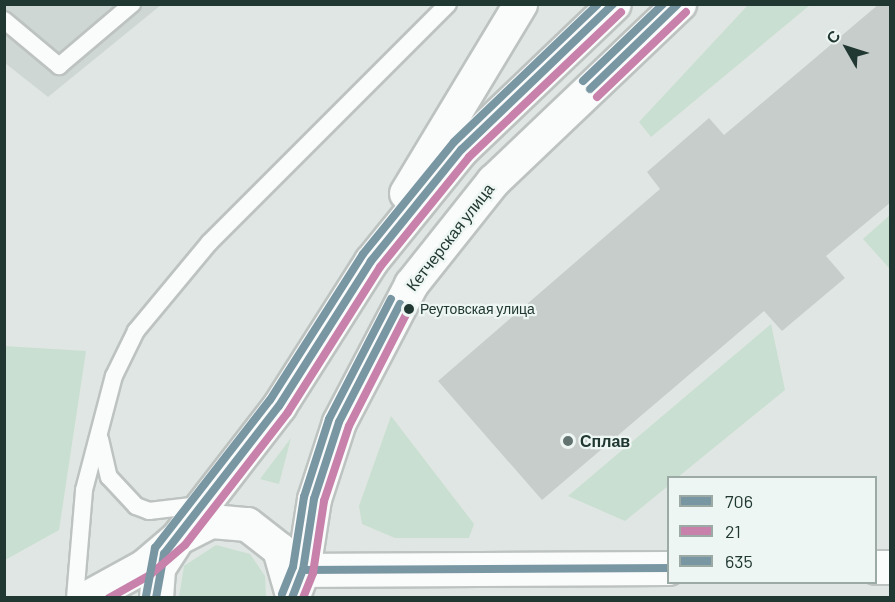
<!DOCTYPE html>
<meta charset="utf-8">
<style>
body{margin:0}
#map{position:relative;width:895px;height:602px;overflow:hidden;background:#e0e6e3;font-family:Barlow,sans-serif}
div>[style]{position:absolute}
.built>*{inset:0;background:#ced7d3}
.green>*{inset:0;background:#c9dfd1}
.building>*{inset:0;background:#c7cdcb}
.roads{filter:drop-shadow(2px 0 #bdc3c0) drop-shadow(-2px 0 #bdc3c0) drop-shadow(0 2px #bdc3c0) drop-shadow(0 -2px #bdc3c0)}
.service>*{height:16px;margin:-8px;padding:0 8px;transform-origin:8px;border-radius:8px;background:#fafbfb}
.minor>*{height:33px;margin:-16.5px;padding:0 16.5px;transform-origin:16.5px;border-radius:16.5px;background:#fafbfb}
.tertiary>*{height:33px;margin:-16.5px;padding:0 16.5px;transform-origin:16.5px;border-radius:16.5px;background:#fafbfb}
.secondary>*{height:33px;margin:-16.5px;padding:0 16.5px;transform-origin:16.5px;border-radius:16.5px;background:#fafbfb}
.bus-1>*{height:8px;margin:-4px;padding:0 4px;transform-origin:4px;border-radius:4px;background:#7997a3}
.bus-2>*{height:8px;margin:-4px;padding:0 4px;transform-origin:4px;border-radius:4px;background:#c781aa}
.bus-3>*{height:8px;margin:-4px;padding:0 4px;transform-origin:4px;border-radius:4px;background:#7997a3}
.dots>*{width:16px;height:16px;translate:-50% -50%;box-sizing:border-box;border:3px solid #edf6f2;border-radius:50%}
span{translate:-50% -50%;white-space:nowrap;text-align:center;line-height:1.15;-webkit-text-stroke:4.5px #edf6f2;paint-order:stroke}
.bus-label{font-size:14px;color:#203732}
.left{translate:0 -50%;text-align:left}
.street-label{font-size:16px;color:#203732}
.poi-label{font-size:16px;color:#203732;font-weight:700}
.frame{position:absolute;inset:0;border:6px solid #203732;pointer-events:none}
.legend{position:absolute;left:667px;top:476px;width:210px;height:108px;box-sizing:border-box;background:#edf6f2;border:2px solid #9baaa5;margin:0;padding:8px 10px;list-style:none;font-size:18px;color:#203732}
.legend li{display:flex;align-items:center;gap:12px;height:30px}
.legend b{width:30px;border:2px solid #9baaa5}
.north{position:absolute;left:817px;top:18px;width:60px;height:60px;-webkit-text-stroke:4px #edf6f2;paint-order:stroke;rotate:309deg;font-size:16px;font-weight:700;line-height:24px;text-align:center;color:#203732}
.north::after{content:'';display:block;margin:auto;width:21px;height:27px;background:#203732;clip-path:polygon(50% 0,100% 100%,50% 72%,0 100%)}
</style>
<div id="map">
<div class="built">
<i style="clip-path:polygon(4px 5px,161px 5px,48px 97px,5px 63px)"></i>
</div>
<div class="green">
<i style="clip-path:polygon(748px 5px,810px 5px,651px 137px,639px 122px)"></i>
<i style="clip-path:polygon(890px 215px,890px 269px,863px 239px)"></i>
<i style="clip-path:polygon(771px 324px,785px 390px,678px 477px,668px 478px,668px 486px,625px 521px,568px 496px)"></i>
<i style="clip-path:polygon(4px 346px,86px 351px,59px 530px,5px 560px)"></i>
<i style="clip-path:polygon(391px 416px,474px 524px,469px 538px,395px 538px,362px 524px,359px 506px)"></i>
<i style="clip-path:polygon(291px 438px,279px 484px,260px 479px)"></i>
<i style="clip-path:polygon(216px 545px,250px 554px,265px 576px,266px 597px,179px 597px,184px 566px)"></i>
</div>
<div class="building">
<i style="clip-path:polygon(879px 4px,891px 4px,891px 202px,826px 256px,845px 278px,782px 331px,764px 311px,542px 500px,438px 381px,660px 189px,647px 172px,709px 118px,724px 135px)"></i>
</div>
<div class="roads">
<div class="service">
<i style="left:4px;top:20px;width:72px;rotate:39.9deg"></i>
<i style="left:59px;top:66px;width:96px;rotate:-40.3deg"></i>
<i style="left:100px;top:439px;width:39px;rotate:77deg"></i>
<i style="left:109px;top:477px;width:40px;rotate:47deg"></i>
<i style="left:136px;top:506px;width:14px;rotate:21deg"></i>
<i style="left:149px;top:511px;width:51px;rotate:-6.7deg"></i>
<i style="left:75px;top:598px;width:108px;rotate:-85.2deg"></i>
<i style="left:84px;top:490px;width:118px;rotate:-75.3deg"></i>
<i style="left:114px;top:376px;width:50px;rotate:-63.9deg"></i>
<i style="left:136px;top:331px;width:114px;rotate:-50.3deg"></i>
<i style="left:209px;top:243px;width:338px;rotate:-45deg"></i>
</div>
<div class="minor">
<i style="left:156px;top:598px;width:30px;rotate:-86deg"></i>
<i style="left:158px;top:568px;width:33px;rotate:-57deg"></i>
</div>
<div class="tertiary">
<i style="left:177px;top:538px;width:38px;rotate:-27deg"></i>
<i style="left:211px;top:521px;width:36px;rotate:5deg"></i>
<i style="left:247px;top:524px;width:41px;rotate:38deg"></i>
<i style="left:279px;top:549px;width:44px;rotate:74.1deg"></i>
<i style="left:876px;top:567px;width:14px"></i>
<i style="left:289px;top:570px;width:379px;rotate:-0.3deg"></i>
</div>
<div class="secondary">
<i style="left:406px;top:193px;width:221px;rotate:-58.9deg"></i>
<i style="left:86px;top:598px;width:66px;rotate:-28.9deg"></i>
<i style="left:144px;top:566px;width:43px;rotate:-40.3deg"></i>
<i style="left:177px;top:538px;width:167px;rotate:-52.3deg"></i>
<i style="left:279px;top:406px;width:172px;rotate:-57.6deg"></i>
<i style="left:371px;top:261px;width:143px;rotate:-51deg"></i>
<i style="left:461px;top:150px;width:211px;rotate:-43.7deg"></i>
<i style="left:292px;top:598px;width:30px;rotate:-69deg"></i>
<i style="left:303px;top:570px;width:72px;rotate:-81.2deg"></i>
<i style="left:314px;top:499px;width:81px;rotate:-72deg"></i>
<i style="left:339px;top:422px;width:156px;rotate:-62.4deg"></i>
<i style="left:411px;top:284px;width:132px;rotate:-51.5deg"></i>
<i style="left:493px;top:181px;width:257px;rotate:-43.6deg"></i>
</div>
</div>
<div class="bus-1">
<i style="left:590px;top:89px;width:122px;rotate:-44deg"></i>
<i style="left:303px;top:570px;width:365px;rotate:-0.3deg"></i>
<i style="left:156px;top:598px;width:45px;rotate:-79.7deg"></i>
<i style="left:164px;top:554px;width:187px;rotate:-52.2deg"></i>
<i style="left:279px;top:406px;width:172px;rotate:-57.6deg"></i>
<i style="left:371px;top:261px;width:143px;rotate:-51deg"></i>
<i style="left:461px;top:150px;width:211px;rotate:-43.8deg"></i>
<i style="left:292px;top:598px;width:30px;rotate:-69deg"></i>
<i style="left:303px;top:570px;width:72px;rotate:-81.2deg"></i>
<i style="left:314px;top:499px;width:81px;rotate:-72deg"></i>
<i style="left:339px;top:422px;width:133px;rotate:-62.7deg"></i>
</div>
<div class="bus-2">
<i style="left:597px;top:97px;width:123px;rotate:-43.7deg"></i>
<i style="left:109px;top:598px;width:47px;rotate:-29.3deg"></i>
<i style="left:150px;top:575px;width:46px;rotate:-40.6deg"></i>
<i style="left:185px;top:545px;width:168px;rotate:-52.2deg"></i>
<i style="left:288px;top:412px;width:172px;rotate:-57.6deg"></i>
<i style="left:380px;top:267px;width:141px;rotate:-51deg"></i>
<i style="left:469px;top:157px;width:210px;rotate:-43.6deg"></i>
<i style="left:303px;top:598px;width:27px;rotate:-68deg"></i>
<i style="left:313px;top:573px;width:73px;rotate:-81.3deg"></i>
<i style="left:324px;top:501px;width:79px;rotate:-71.6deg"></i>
<i style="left:349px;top:426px;width:131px;rotate:-62.9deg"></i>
</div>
<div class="bus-3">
<i style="left:583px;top:81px;width:111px;rotate:-43.9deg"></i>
<i style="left:282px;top:594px;width:29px;rotate:-68deg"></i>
<i style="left:293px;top:567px;width:71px;rotate:-81.1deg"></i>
<i style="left:304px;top:497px;width:82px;rotate:-72.2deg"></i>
<i style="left:329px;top:419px;width:135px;rotate:-62.7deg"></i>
<i style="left:146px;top:596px;width:49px;rotate:-79.4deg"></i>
<i style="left:155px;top:548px;width:187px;rotate:-52.2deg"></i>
<i style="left:270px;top:400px;width:173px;rotate:-57.5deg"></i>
<i style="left:363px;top:254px;width:144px;rotate:-50.9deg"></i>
<i style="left:454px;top:142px;width:199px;rotate:-43.8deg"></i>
</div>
<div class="dots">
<i style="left:409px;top:309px;background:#203732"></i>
<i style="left:568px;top:441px;background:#637470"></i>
</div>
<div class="bus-label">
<span class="left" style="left:420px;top:309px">Реутовская улица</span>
</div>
<div class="street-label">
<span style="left:450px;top:237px;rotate:-52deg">Кетчерская улица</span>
</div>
<div class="poi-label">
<span class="left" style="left:580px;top:441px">Сплав</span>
</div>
<div class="frame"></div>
<ul class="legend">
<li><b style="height:8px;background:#7997a3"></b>706</li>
<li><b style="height:8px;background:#c781aa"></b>21</li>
<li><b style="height:8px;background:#7997a3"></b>635</li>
</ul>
<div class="north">С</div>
</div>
